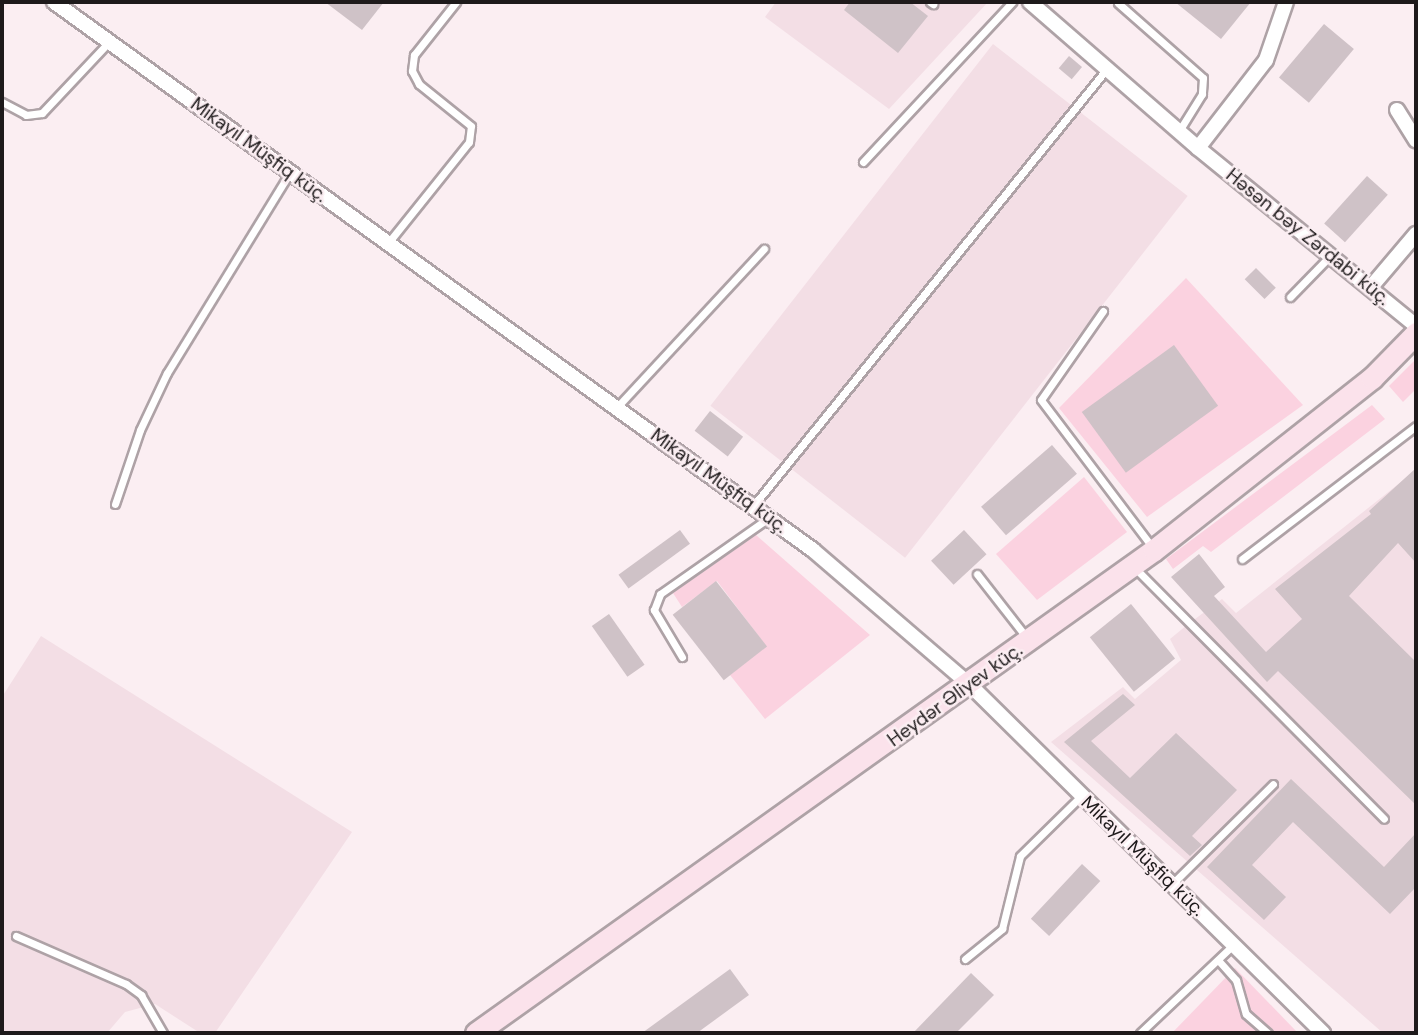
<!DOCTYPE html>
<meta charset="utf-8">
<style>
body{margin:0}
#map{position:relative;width:1418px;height:1035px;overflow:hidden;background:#fbeef2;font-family:"DM Sans",sans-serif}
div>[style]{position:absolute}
.built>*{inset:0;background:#f3dee5;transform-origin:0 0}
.green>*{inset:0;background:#fbd2e0}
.building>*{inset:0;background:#cfc2c7;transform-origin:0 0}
.roads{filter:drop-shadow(2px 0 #aea2a6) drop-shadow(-2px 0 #aea2a6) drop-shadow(0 2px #aea2a6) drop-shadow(0 -2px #aea2a6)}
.lane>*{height:7px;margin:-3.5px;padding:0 3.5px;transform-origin:3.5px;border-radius:3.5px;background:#fff}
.street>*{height:14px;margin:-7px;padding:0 7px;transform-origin:7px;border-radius:7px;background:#fff}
.secondary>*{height:21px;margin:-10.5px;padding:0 10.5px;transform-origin:10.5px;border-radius:10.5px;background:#fbe2eb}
span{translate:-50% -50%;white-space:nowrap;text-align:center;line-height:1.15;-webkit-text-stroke:5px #fbeef2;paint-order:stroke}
.street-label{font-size:19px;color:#1e1a1b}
.frame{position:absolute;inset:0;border:4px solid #1e1a1b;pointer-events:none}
</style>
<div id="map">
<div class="built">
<i style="clip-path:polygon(776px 2px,988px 2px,889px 109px,765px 17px)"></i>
<i style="left:993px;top:44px;width:247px;height:459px;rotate:38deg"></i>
<i style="clip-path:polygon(1416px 470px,1416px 1033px,1383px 1033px,1051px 742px,1123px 687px,1135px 699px,1181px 660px,1170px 639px,1187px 625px,1222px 599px,1236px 613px)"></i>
<i style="clip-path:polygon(41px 636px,352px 832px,215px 1033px,200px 1033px,155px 1004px,125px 1012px,107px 1033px,2px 1033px,2px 697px)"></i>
</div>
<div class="green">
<i style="clip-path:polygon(1186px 278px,1303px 405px,1147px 517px,1059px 408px)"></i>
<i style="clip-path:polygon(1416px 359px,1416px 389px,1403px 402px,1389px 386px)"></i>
<i style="clip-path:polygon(1372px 405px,1385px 419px,1211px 552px,1203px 546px,1173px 569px,1166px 559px)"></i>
<i style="clip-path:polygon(1084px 477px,1127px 532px,1037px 600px,996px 554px)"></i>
<i style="clip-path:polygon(756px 535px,870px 635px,765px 719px,730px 675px,766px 646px,717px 581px,682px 607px,673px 593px)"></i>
<i style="clip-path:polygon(1235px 968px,1298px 1033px,1172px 1033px)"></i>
</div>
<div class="building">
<i style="clip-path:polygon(325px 2px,384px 2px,362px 30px)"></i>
<i style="clip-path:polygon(850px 2px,910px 2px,928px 16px,898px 53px,844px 10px)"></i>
<i style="clip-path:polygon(1175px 2px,1251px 2px,1221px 39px)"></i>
<i style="left:1324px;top:24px;width:39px;height:70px;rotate:40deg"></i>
<i style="left:1069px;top:56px;width:17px;height:16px;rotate:40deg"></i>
<i style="left:1367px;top:176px;width:28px;height:64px;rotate:42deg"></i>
<i style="left:1256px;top:268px;width:28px;height:16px;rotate:45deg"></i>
<i style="left:1174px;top:345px;width:75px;height:114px;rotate:54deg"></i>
<i style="left:710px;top:411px;width:42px;height:25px;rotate:38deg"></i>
<i style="left:1052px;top:445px;width:38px;height:94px;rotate:49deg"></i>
<i style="clip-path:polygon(1416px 468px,1416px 563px,1398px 543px,1349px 596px,1416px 662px,1416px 805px,1278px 671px,1267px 682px,1171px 577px,1199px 554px,1225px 587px,1214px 596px,1266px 652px,1302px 619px,1275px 589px,1371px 514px,1369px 511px)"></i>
<i style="left:680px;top:530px;width:17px;height:76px;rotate:54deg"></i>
<i style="left:964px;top:530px;width:33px;height:45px;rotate:47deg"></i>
<i style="left:716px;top:581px;width:83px;height:55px;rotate:52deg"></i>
<i style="left:1131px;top:604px;width:70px;height:53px;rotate:51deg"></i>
<i style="left:609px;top:614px;width:62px;height:21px;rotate:55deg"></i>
<i style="clip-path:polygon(1123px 694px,1135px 705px,1091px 741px,1130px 778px,1176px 733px,1237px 790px,1192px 836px,1202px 845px,1190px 856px,1064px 742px)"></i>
<i style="clip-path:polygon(1291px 779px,1384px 867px,1416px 833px,1416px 887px,1390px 914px,1293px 822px,1252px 865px,1286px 897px,1264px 920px,1207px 867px)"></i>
<i style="left:1082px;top:864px;width:25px;height:75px;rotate:43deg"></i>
<i style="clip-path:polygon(730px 969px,749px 995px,697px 1033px,642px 1033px)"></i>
<i style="clip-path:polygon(971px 973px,994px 995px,956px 1033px,913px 1033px)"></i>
</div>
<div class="roads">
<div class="lane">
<i style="left:930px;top:2px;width:4px;rotate:34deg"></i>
<i style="left:1118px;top:3px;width:113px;rotate:41.4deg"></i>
<i style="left:1203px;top:78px;width:16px;rotate:94deg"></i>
<i style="left:1202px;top:94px;width:44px;rotate:121.9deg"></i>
<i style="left:2px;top:102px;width:27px;rotate:28deg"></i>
<i style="left:26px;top:115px;width:16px;rotate:-7deg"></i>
<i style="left:42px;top:113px;width:98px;rotate:-46.7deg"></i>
<i style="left:863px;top:162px;width:219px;rotate:-47deg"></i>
<i style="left:388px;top:243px;width:129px;rotate:-51.3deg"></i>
<i style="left:469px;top:142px;width:16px;rotate:-83deg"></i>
<i style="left:471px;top:126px;width:67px;rotate:-141.1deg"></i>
<i style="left:419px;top:84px;width:15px;rotate:-118deg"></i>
<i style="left:412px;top:71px;width:16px;rotate:-83deg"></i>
<i style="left:414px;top:55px;width:68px;rotate:-51.6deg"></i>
<i style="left:1290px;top:297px;width:59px;rotate:-45.7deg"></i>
<i style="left:1103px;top:311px;width:108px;rotate:124.9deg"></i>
<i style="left:1041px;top:400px;width:184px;rotate:52.9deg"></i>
<i style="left:617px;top:407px;width:216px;rotate:-47.1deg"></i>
<i style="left:115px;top:504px;width:78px;rotate:-71.3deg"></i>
<i style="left:140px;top:430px;width:63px;rotate:-64.7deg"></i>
<i style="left:167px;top:373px;width:236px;rotate:-58.5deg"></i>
<i style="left:753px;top:506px;width:561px;rotate:-51.01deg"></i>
<i style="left:1242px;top:559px;width:219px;rotate:-37.4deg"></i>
<i style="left:1133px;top:566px;width:356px;rotate:45.2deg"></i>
<i style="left:977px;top:574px;width:81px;rotate:52deg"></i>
<i style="left:682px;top:657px;width:55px;rotate:-120.8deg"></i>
<i style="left:654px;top:610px;width:17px;rotate:-69deg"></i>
<i style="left:660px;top:594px;width:134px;rotate:-35deg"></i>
<i style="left:1172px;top:884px;width:142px;rotate:-44.7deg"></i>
<i style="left:16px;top:936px;width:120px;rotate:23.6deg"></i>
<i style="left:126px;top:984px;width:19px;rotate:36deg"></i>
<i style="left:141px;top:995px;width:44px;rotate:59.9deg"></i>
<i style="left:965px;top:959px;width:48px;rotate:-39deg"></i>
<i style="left:1002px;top:929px;width:75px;rotate:-76.1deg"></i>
<i style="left:1020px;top:856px;width:86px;rotate:-44.5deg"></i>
<i style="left:1218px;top:960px;width:27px;rotate:48deg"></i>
<i style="left:1236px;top:980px;width:35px;rotate:74deg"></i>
<i style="left:1246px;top:1014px;width:29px;rotate:41deg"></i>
<i style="left:1140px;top:1033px;width:127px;rotate:-43.4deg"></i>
</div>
<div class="street">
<i style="left:54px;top:2px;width:936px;rotate:35.83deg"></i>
<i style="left:813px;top:550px;width:207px;rotate:40.7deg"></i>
<i style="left:970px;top:685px;width:496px;rotate:44.6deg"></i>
<i style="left:1030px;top:2px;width:223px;rotate:41deg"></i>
<i style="left:1198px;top:148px;width:281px;rotate:39.2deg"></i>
<i style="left:1397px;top:110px;width:36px;rotate:58deg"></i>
<i style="left:1198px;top:148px;width:111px;rotate:-52.3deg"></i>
<i style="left:1266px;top:60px;width:61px;rotate:-71deg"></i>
<i style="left:1371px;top:287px;width:70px;rotate:-49.7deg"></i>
</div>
<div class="secondary">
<i style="left:476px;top:1033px;width:832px;rotate:-35.47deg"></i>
<i style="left:1154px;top:550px;width:278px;rotate:-38.3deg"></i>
<i style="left:1372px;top:378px;width:63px;rotate:-45.6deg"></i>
</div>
</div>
<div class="street-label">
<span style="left:259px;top:150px;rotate:36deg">Mikayıl Müşfiq küç.</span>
<span style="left:1308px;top:237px;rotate:39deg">Həsən bəy Zərdabi küç.</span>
<span style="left:719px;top:481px;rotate:36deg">Mikayıl Müşfiq küç.</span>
<span style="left:955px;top:695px;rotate:-36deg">Heydər Əliyev küç.</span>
<span style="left:1143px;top:856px;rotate:44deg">Mikayıl Müşfiq küç.</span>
</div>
<div class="frame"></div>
</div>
